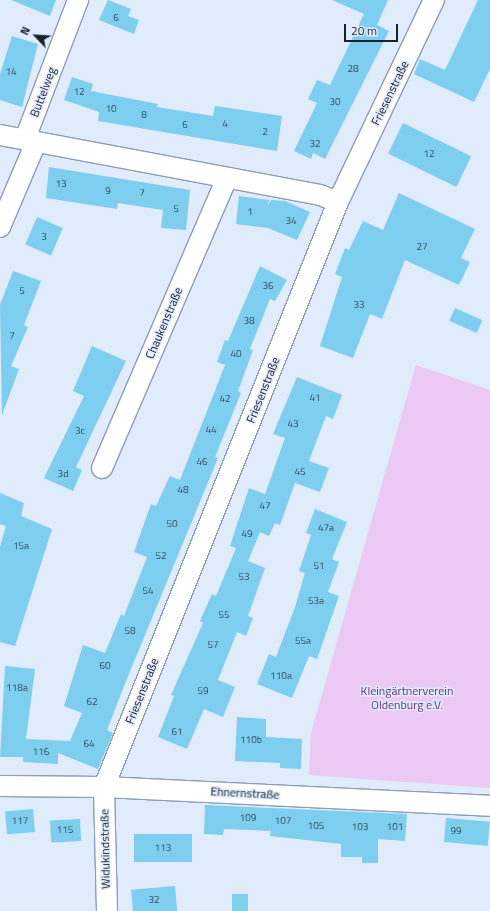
<!DOCTYPE html>
<meta charset="utf-8">
<style>
body{margin:0}
#map{position:relative;width:490px;height:911px;overflow:hidden;background:#e0ebfb;font-family:"Titillium Web",sans-serif}
div>[style]{position:absolute}
.green>*{inset:0;background:#ebc9f4}
.building>*{inset:0;background:#7eceef;transform-origin:0 0}
.roads{filter:drop-shadow(1px 0 #8c9db6) drop-shadow(-1px 0 #8c9db6) drop-shadow(0 1px #8c9db6) drop-shadow(0 -1px #8c9db6)}
.street>*{height:20px;margin:-10px;padding:0 10px;transform-origin:10px;border-radius:10px;background:#fff}
span{translate:-50% -50%;white-space:nowrap;text-align:center;line-height:1.15;-webkit-text-stroke:3px #e0ebfb;paint-order:stroke}
.number-label{font-size:10px;color:#344c5c}
.number-label span{-webkit-text-stroke-width:0}
.street-label{font-size:12px;color:#1b212b}
.park-label{font-size:12px;color:#673274}
.north{position:absolute;left:16px;top:16px;width:40px;height:40px;-webkit-text-stroke:3px #e0ebfb;paint-order:stroke;rotate:295deg;font-size:11px;font-weight:700;line-height:16px;text-align:center;color:#1b212b}
.north::after{content:'';display:block;margin:auto;width:14px;height:18px;background:#1b212b;clip-path:polygon(50% 0,100% 100%,50% 72%,0 100%)}
.scale{position:absolute;left:344px;top:24px;width:54px;height:18px;box-sizing:border-box;border:2px solid #1b212b;border-top:0;padding-left:5px;font-size:12px;line-height:14px;white-space:nowrap;color:#1b212b;-webkit-text-stroke:3px #e0ebfb;paint-order:stroke}
</style>
<div id="map">
<div class="green">
<i style="clip-path:polygon(416px 365px,490px 390px,490px 788px,309px 775px,311px 733px)"></i>
</div>
<div class="building">
<i style="clip-path:polygon(11px 0,56px 0,50px 16px)"></i>
<i style="clip-path:polygon(108px 0,131px 9px,128px 16px,139px 20px,134px 34px,99px 20px)"></i>
<i style="clip-path:polygon(332px 0,388px 0,377px 25px,389px 31px,325px 159px,313px 153px,311px 159px,294px 151px,317px 103px,308px 99px,317px 80px,330px 85px,364px 14px)"></i>
<i style="clip-path:polygon(478px 0,490px 0,490px 69px,474px 102px,414px 74px,420px 59px,445px 70px)"></i>
<i style="clip-path:polygon(12px 36px,38px 44px,22px 107px,0 100px,0 74px)"></i>
<i style="clip-path:polygon(72px 77px,93px 84px,91px 91px,158px 104px,157px 107px,213px 116px,215px 106px,282px 116px,277px 151px,98px 121px,99px 112px,64px 100px)"></i>
<i style="left:403px;top:123px;width:76px;height:34px;rotate:26deg"></i>
<i style="clip-path:polygon(49px 167px,190px 190px,186px 230px,161px 228px,163px 210px,118px 203px,117px 209px,46px 198px)"></i>
<i style="clip-path:polygon(399px 193px,475px 229px,461px 258px,470px 262px,459px 285px,405px 260px,382px 319px,370px 314px,353px 358px,320px 346px,342px 277px,335px 274px,345px 248px,349px 250px,363px 221px,383px 230px)"></i>
<i style="clip-path:polygon(239px 196px,269px 200px,268px 205px,271px 200px,285px 201px,310px 212px,297px 240px,268px 228px,236px 224px)"></i>
<i style="left:37px;top:217px;width:28px;height:30px;rotate:23deg"></i>
<i style="clip-path:polygon(260px 266px,287px 280px,275px 301px,270px 299px,250px 349px,253px 350px,238px 391px,241px 393px,215px 457px,218px 458px,124px 686px,107px 730px,113px 733px,98px 769px,58px 753px,58px 764px,23px 762px,23px 757px,0 757px,5px 666px,35px 669px,26px 739px,70px 741px,82px 713px,64px 706px,83px 645px,105px 653px,121px 614px,124px 616px,147px 557px,134px 552px,151px 504px,156px 506px,170px 476px,180px 480px,225px 365px,217px 362px,225px 340px,228px 341px)"></i>
<i style="clip-path:polygon(13px 271px,41px 281px,24px 325px,28px 327px,11px 366px,19px 369px,2px 415px,0 305px)"></i>
<i style="left:455px;top:308px;width:30px;height:14px;rotate:24deg"></i>
<i style="clip-path:polygon(92px 346px,126px 361px,76px 467px,82px 470px,73px 491px,44px 478px,84px 396px,73px 391px)"></i>
<i style="clip-path:polygon(297px 377px,342px 395px,333px 419px,326px 416px,309px 461px,329px 468px,320px 492px,295px 483px,280px 525px,275px 523px,269px 536px,260px 532px,248px 561px,265px 568px,248px 616px,253px 618px,246px 636px,237px 632px,218px 680px,235px 687px,223px 717px,204px 709px,187px 749px,158px 737px,174px 696px,171px 695px,203px 623px,200px 621px,212px 594px,216px 596px,236px 548px,230px 546px,249px 488px,265px 494px,285px 438px,273px 434px)"></i>
<i style="clip-path:polygon(0 493px,24px 503px,21px 516px,52px 529px,15px 646px,0 642px,0 547px,6px 526px,0 524px)"></i>
<i style="clip-path:polygon(315px 509px,347px 522px,332px 559px,339px 562px,328px 592px,339px 596px,317px 659px,309px 656px,292px 698px,257px 684px,269px 654px,276px 657px,295px 607px,305px 573px,299px 571px,311px 535px,306px 533px)"></i>
<i style="clip-path:polygon(237px 717px,266px 719px,266px 737px,302px 739px,301px 769px,280px 768px,280px 763px,235px 761px)"></i>
<i style="clip-path:polygon(205px 805px,407px 814px,405px 841px,378px 839px,378px 863px,362px 863px,362px 857px,341px 857px,341px 844px,270px 836px,271px 831px,224px 829px,223px 835px,204px 834px)"></i>
<i style="left:33px;top:809px;width:23px;height:28px;rotate:85deg"></i>
<i style="left:446px;top:818px;width:44px;height:24px;rotate:5deg"></i>
<i style="left:80px;top:819px;width:22px;height:30px;rotate:87deg"></i>
<i style="left:134px;top:834px;width:58px;height:28px"></i>
<i style="left:175px;top:886px;width:25px;height:44px;rotate:85deg"></i>
<i style="left:232px;top:894px;width:16px;height:17px"></i>
</div>
<div class="roads">
<div class="street">
<i style="left:0;top:135px;width:326px;rotate:10.6deg"></i>
<i style="left:320px;top:195px;width:19px;rotate:21deg"></i>
<i style="left:25px;top:139px;width:149px;rotate:-69.1deg"></i>
<i style="left:0;top:227px;width:92px;rotate:-67deg"></i>
<i style="left:102px;top:468px;width:316px;rotate:-66.7deg"></i>
<i style="left:0;top:786px;width:104px;rotate:0.6deg"></i>
<i style="left:104px;top:787px;width:386px;rotate:2.8deg"></i>
<i style="left:107px;top:911px;width:124px;rotate:-91.4deg"></i>
<i style="left:104px;top:787px;width:630px;rotate:-68.2deg"></i>
<i style="left:338px;top:202px;width:224px;rotate:-64.6deg"></i>
</div>
</div>
<div class="number-label">
<span style="left:116px;top:18px">6</span>
<span style="left:353px;top:69px">28</span>
<span style="left:11px;top:72px">14</span>
<span style="left:79px;top:92px">12</span>
<span style="left:335px;top:102px">30</span>
<span style="left:111px;top:109px">10</span>
<span style="left:144px;top:115px">8</span>
<span style="left:225px;top:124px">4</span>
<span style="left:185px;top:125px">6</span>
<span style="left:265px;top:132px">2</span>
<span style="left:315px;top:144px">32</span>
<span style="left:429px;top:154px">12</span>
<span style="left:61px;top:184px">13</span>
<span style="left:108px;top:191px">9</span>
<span style="left:142px;top:193px">7</span>
<span style="left:176px;top:209px">5</span>
<span style="left:250px;top:212px">1</span>
<span style="left:291px;top:221px">34</span>
<span style="left:44px;top:237px">3</span>
<span style="left:422px;top:247px">27</span>
<span style="left:268px;top:286px">36</span>
<span style="left:22px;top:291px">5</span>
<span style="left:359px;top:305px">33</span>
<span style="left:249px;top:321px">38</span>
<span style="left:12px;top:336px">7</span>
<span style="left:236px;top:354px">40</span>
<span style="left:315px;top:398px">41</span>
<span style="left:225px;top:399px">42</span>
<span style="left:293px;top:424px">43</span>
<span style="left:211px;top:430px">44</span>
<span style="left:80px;top:431px">3c</span>
<span style="left:202px;top:462px">46</span>
<span style="left:300px;top:472px">45</span>
<span style="left:63px;top:474px">3d</span>
<span style="left:183px;top:490px">48</span>
<span style="left:265px;top:506px">47</span>
<span style="left:172px;top:524px">50</span>
<span style="left:326px;top:528px">47a</span>
<span style="left:247px;top:534px">49</span>
<span style="left:21px;top:546px">15a</span>
<span style="left:161px;top:556px">52</span>
<span style="left:319px;top:566px">51</span>
<span style="left:244px;top:577px">53</span>
<span style="left:148px;top:591px">54</span>
<span style="left:316px;top:601px">53a</span>
<span style="left:224px;top:615px">55</span>
<span style="left:130px;top:631px">58</span>
<span style="left:303px;top:641px">55a</span>
<span style="left:213px;top:645px">57</span>
<span style="left:105px;top:666px">60</span>
<span style="left:281px;top:676px">110a</span>
<span style="left:17px;top:688px">118a</span>
<span style="left:203px;top:691px">59</span>
<span style="left:92px;top:702px">62</span>
<span style="left:177px;top:732px">61</span>
<span style="left:251px;top:740px">110b</span>
<span style="left:89px;top:744px">64</span>
<span style="left:41px;top:752px">116</span>
<span style="left:248px;top:818px">109</span>
<span style="left:20px;top:821px">117</span>
<span style="left:283px;top:821px">107</span>
<span style="left:316px;top:826px">105</span>
<span style="left:360px;top:827px">103</span>
<span style="left:395px;top:827px">101</span>
<span style="left:65px;top:830px">115</span>
<span style="left:456px;top:831px">99</span>
<span style="left:163px;top:848px">113</span>
<span style="left:154px;top:900px">32</span>
</div>
<div class="street-label">
<span style="left:43px;top:92px;rotate:-69deg">Buttelweg</span>
<span style="left:390px;top:93px;rotate:-64deg">Friesenstraße</span>
<span style="left:164px;top:323px;rotate:-67deg">Chaukenstraße</span>
<span style="left:263px;top:390px;rotate:-68deg">Friesenstraße</span>
<span style="left:142px;top:691px;rotate:-68deg">Friesenstraße</span>
<span style="left:245px;top:793px;rotate:3deg">Ehnernstraße</span>
<span style="left:105px;top:849px;rotate:-91deg">Widukindstraße</span>
</div>
<div class="park-label">
<span style="left:407px;top:698px">Kleingärtnerverein<br>Oldenburg e.V.</span>
</div>
<div class="north">N</div>
<div class="scale">20 m</div>
</div>
